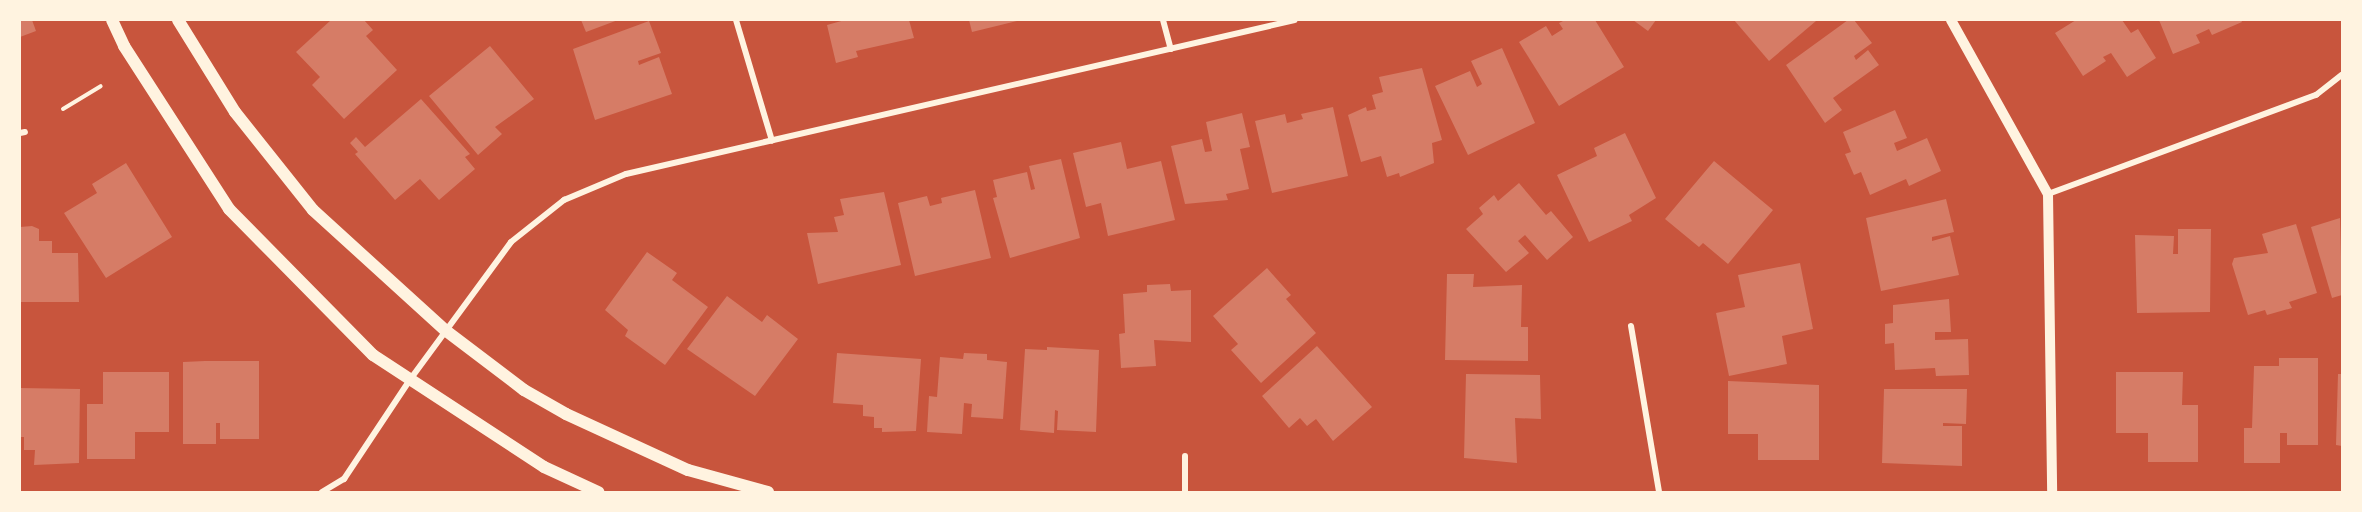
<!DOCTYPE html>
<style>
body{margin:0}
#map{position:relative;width:2362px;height:512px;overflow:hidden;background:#c8553d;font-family:"Alegreya Sans",sans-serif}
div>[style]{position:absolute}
.building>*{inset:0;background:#d67c66}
.path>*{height:4px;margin:-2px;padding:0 2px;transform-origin:2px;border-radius:2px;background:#fff3e0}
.minor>*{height:6px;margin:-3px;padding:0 3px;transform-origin:3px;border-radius:3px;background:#fff3e0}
.tertiary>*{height:10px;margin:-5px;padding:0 5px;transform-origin:5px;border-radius:5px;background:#fff3e0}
.secondary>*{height:12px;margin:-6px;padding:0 6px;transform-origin:6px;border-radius:6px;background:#fff3e0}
span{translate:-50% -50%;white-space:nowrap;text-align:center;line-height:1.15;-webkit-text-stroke:6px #fff3e0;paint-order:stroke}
.frame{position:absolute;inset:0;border:21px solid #fff3e0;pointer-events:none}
</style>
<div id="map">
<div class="building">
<i style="clip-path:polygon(20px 20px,32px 20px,36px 31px,20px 37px)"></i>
<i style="clip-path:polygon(331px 20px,364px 20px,373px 30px,366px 36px,397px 70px,344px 119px,312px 85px,320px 77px,296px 52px)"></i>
<i style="clip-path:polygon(581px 20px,618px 20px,586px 32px)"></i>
<i style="clip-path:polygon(845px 20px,909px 20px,914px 38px,856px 51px,858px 57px,836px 63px,827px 25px)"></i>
<i style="clip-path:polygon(969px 20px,1021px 20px,972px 32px)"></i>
<i style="clip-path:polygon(1565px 20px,1595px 20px,1624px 67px,1559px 106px,1519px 42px,1546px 26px,1552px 36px,1563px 29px,1559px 23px)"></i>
<i style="clip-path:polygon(1633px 20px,1656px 20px,1648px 31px)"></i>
<i style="clip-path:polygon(1734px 20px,1814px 20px,1816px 21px,1769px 61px)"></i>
<i style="clip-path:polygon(1848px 20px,1854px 20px,1872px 43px,1854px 56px,1856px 60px,1868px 50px,1879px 65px,1833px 98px,1842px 110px,1825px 123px,1786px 65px)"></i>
<i style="clip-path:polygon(2076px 20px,2122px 20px,2131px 33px,2138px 29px,2156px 58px,2127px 77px,2111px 53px,2103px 57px,2106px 61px,2083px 76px,2055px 33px)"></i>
<i style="clip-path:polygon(2159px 20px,2241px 20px,2242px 22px,2212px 35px,2209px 29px,2196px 35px,2200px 43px,2173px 54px)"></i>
<i style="clip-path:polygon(649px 21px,661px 53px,638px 61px,639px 65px,659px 57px,672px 94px,595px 120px,573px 49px)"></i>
<i style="clip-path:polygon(490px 46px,534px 99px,495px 127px,502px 134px,478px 155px,429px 96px)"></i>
<i style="clip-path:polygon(1502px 48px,1535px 123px,1468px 155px,1435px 86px,1470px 71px,1477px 87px,1482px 84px,1471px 61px)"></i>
<i style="clip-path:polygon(1422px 68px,1442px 140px,1432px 143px,1434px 163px,1400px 177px,1399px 173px,1387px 177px,1381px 156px,1361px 162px,1348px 115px,1366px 107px,1367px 111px,1376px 109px,1372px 95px,1383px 92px,1379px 77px)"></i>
<i style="clip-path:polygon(421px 99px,470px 154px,465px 157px,475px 169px,439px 200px,420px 179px,395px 200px,355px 154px,358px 152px,350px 143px,356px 137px,365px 147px)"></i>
<i style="clip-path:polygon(1333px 107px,1348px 176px,1272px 193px,1255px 121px,1285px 114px,1287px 123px,1303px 119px,1301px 114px)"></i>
<i style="clip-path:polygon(1895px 110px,1907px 138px,1894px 143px,1897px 151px,1927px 138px,1941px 171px,1909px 186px,1906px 179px,1870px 195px,1861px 172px,1854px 175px,1845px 154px,1851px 152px,1843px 132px)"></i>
<i style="clip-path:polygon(1242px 113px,1250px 147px,1240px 149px,1249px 189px,1226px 194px,1228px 200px,1185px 204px,1171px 146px,1202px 139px,1205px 152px,1212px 151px,1206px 122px)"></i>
<i style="clip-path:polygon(1625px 133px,1656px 198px,1629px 215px,1632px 221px,1589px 242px,1557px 175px,1597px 156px,1594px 148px)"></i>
<i style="clip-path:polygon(1121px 142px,1127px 169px,1161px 161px,1175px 220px,1108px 236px,1101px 203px,1086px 207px,1073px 153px)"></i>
<i style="clip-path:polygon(1061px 159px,1080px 238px,1010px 258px,993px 198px,997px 197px,993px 180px,1027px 172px,1031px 190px,1035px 189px,1029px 166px)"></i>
<i style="clip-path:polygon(1714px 161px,1773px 210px,1728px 264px,1703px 243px,1699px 247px,1665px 219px)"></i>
<i style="clip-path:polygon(126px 163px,172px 237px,106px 278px,64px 213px,97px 193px,92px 184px)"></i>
<i style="clip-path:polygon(1519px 183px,1546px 215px,1551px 211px,1573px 237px,1547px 260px,1525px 235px,1518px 241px,1529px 253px,1506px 272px,1466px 229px,1483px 214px,1479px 208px,1494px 195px,1498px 201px)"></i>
<i style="clip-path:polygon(975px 190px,991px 258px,915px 276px,898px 203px,927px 196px,930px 206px,942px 203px,941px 198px)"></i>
<i style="clip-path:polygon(884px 192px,901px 265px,818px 284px,807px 233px,838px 232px,834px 217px,844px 215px,840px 199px)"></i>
<i style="clip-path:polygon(1946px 199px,1954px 232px,1932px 237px,1932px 241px,1950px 236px,1959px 275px,1881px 291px,1866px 218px)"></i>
<i style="clip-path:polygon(2340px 218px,2342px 295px,2332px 298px,2311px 227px)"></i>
<i style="clip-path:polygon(2296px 224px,2317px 293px,2289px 302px,2292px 308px,2267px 315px,2265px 310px,2248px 315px,2232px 264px,2234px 258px,2268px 253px,2262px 234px)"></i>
<i style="clip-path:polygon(32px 226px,39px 229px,39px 241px,52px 241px,52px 253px,78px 253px,79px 302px,20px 302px,20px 227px)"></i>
<i style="clip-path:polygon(2178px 229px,2211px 229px,2210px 312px,2137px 313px,2135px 235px,2174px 236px,2173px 254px,2178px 254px)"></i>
<i style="clip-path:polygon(647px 252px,677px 273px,672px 280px,708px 307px,665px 365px,625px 336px,628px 330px,605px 310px)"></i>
<i style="clip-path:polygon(1800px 263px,1813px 329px,1782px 336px,1787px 364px,1729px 376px,1716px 313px,1745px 307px,1738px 275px)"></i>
<i style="clip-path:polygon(1267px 268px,1291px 295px,1286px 299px,1316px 333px,1261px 383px,1231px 350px,1238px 344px,1213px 316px)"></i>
<i style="clip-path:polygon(1447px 274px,1474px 274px,1473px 287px,1522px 285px,1521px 327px,1528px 327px,1528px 361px,1445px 360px)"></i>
<i style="clip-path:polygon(1170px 284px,1171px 291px,1191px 290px,1191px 342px,1154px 340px,1156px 366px,1121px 368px,1119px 334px,1125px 333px,1123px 294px,1147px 292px,1147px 285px)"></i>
<i style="clip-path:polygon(727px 296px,762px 322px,767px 315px,798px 339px,755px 396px,687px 349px)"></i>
<i style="clip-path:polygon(1949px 299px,1951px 332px,1935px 332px,1935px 340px,1968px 339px,1969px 375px,1936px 376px,1935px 368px,1895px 370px,1894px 343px,1885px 344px,1885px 324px,1893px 323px,1893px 305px)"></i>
<i style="clip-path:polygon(1317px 346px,1372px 407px,1333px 441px,1316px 419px,1307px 426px,1300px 418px,1289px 428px,1262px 396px)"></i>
<i style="clip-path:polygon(1047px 347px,1099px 350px,1096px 432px,1057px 430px,1058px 411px,1055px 410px,1054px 433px,1020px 430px,1025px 349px,1047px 350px)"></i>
<i style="clip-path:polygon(837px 353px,921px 359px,916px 431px,882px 432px,882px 428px,874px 428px,874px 417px,863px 416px,863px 405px,833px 403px)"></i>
<i style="clip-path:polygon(964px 353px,987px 354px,987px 360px,1007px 362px,1003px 419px,971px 417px,972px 404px,964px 403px,962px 434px,927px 432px,929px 396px,937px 397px,940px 357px,963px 359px)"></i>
<i style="clip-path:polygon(2279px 358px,2318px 358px,2318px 445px,2287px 445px,2287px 433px,2280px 433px,2280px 463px,2244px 463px,2244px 428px,2252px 428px,2254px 366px,2279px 366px)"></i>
<i style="clip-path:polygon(205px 361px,259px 361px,259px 439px,220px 439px,220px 423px,216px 423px,216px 444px,183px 444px,183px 362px)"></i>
<i style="clip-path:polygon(103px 372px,169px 372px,169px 432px,135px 432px,135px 459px,87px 459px,87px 404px,103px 404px)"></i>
<i style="clip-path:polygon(2116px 372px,2183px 372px,2182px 405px,2198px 405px,2198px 462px,2148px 462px,2148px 433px,2116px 433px)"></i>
<i style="clip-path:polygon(1466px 374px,1540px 375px,1541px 419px,1515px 418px,1517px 463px,1464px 458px)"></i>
<i style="clip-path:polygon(2338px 374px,2342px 374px,2342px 446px,2336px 445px)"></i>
<i style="clip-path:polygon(1728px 381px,1819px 385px,1819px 460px,1758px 460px,1758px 434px,1728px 434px)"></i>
<i style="clip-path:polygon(20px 388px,80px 389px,79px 463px,34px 465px,35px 450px,24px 450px,24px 437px,20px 437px)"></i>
<i style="clip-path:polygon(1884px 389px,1967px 389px,1966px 424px,1943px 423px,1943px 426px,1962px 426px,1962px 466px,1882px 463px)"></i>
</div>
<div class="path">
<i style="left:63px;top:109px;width:44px;rotate:-31.2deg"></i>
</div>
<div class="minor">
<i style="left:736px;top:20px;width:126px;rotate:73.4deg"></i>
<i style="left:1163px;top:20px;width:30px;rotate:75deg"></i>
<i style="left:20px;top:133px;width:5px;rotate:-11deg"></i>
<i style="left:2048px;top:194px;width:286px;rotate:-20.3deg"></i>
<i style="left:2316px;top:95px;width:33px;rotate:-38deg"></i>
<i style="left:1631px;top:326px;width:168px;rotate:80.4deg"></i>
<i style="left:1185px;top:456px;width:36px;rotate:90deg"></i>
<i style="left:322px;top:492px;width:26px;rotate:-31deg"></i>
<i style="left:344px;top:479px;width:118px;rotate:-56.4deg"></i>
<i style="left:409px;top:381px;width:172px;rotate:-53.7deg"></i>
<i style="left:511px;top:242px;width:68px;rotate:-38.4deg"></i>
<i style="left:564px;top:200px;width:67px;rotate:-22.8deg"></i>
<i style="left:626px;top:174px;width:686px;rotate:-12.96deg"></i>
</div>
<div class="tertiary">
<i style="left:1951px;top:20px;width:199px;rotate:60.9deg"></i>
<i style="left:2048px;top:194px;width:298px;rotate:89.2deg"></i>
</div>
<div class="secondary">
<i style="left:112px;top:20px;width:29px;rotate:65deg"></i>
<i style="left:124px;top:46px;width:194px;rotate:57.2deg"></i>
<i style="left:229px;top:209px;width:205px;rotate:45.4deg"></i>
<i style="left:373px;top:355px;width:204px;rotate:33.2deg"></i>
<i style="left:544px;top:467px;width:60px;rotate:24.8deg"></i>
<i style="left:178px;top:20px;width:108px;rotate:58.2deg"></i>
<i style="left:235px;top:112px;width:125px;rotate:51.5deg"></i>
<i style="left:313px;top:210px;width:178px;rotate:42.3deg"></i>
<i style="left:445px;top:330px;width:99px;rotate:37.2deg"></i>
<i style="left:524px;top:390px;width:48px;rotate:29.7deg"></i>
<i style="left:566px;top:414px;width:134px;rotate:24.7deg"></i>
<i style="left:688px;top:470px;width:83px;rotate:15.4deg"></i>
</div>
<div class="frame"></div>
</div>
